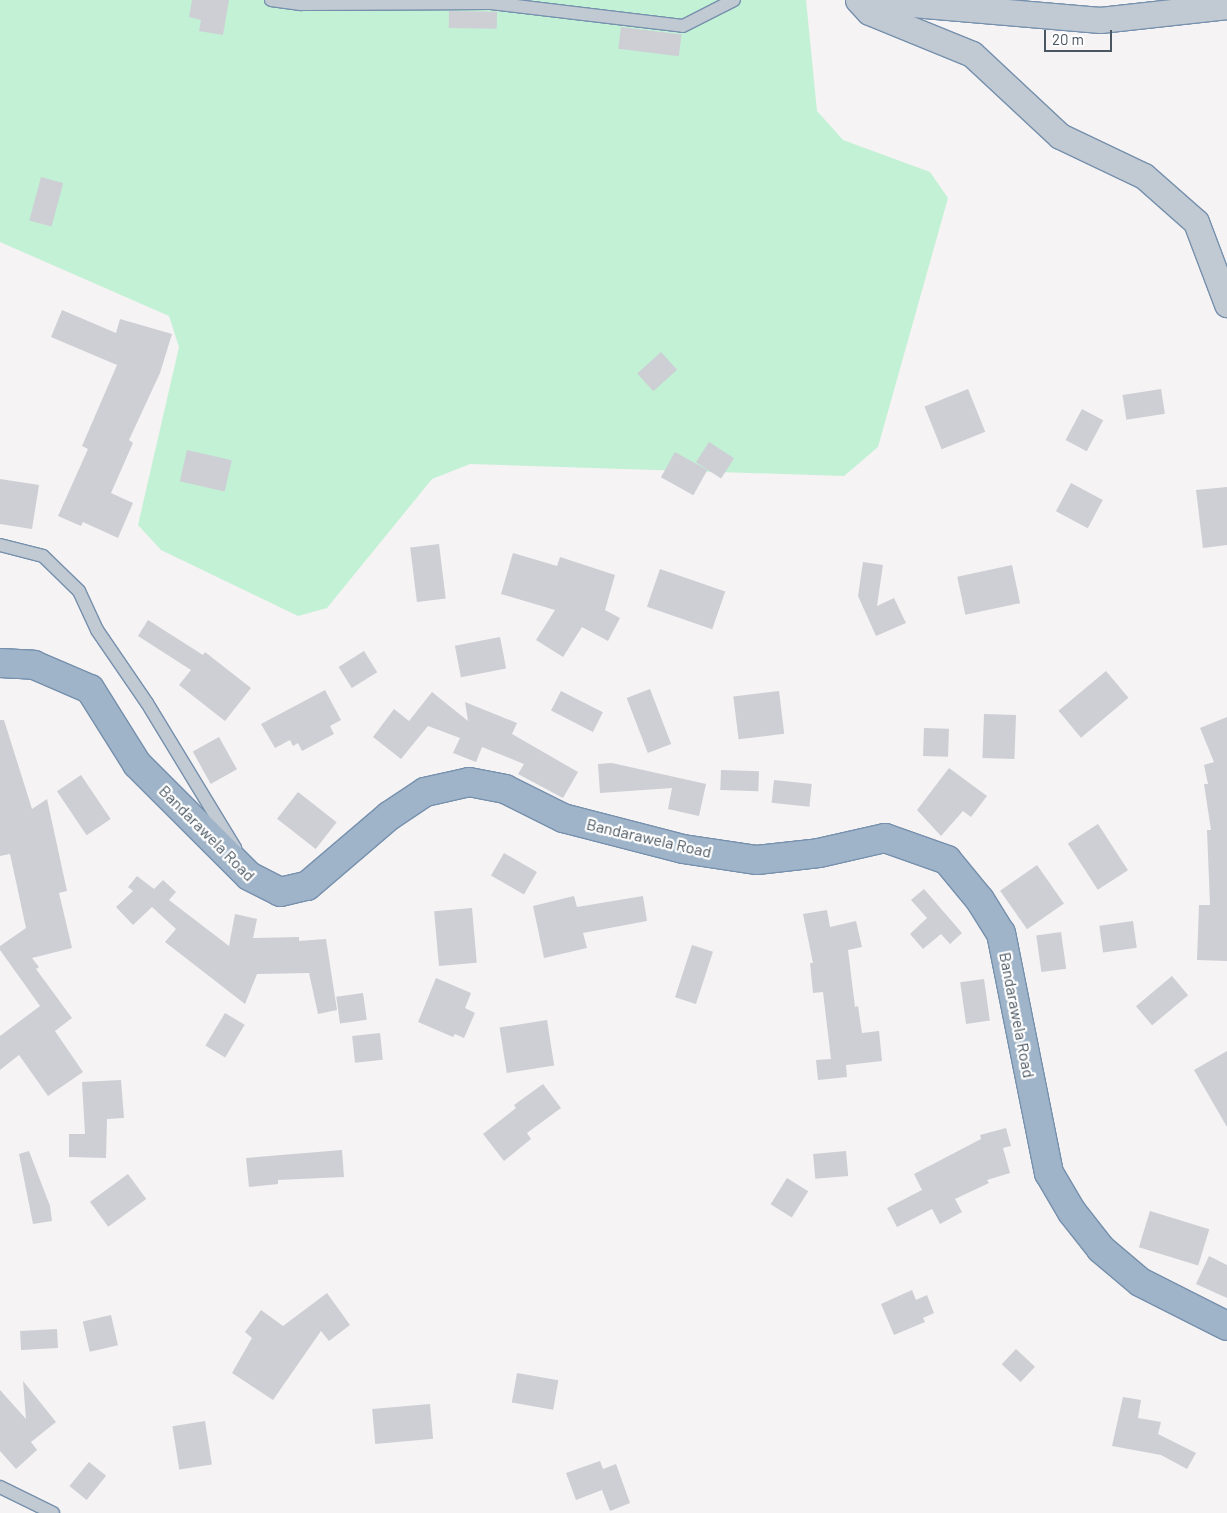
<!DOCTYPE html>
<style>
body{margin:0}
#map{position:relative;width:1227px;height:1513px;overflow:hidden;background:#f5f3f3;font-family:Barlow,sans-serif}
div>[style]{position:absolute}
.green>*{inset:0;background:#c3f1d5}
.building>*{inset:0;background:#cdcfd5;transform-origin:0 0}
.roads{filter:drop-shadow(1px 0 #7690ad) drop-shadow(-1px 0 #7690ad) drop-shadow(0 1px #7690ad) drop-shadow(0 -1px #7690ad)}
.service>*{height:12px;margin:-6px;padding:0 6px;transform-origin:6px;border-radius:6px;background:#c1cad2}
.minor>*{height:25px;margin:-12.5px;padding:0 12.5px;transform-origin:12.5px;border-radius:12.5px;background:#c1cad2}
.trunk>*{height:28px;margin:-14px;padding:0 14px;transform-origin:14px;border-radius:14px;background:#9fb4c9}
span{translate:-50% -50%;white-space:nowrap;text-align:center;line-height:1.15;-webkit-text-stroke:4.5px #fff;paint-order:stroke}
.street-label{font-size:16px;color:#4a5661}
.scale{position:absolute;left:1044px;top:30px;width:68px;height:22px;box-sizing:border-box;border:2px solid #4a5661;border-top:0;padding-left:6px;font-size:15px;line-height:18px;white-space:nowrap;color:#4a5661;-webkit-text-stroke:4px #fff;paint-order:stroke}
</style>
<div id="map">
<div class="green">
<i style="clip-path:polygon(0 0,806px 0,817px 111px,843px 140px,930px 172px,948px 198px,878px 447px,844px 476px,470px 464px,432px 479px,327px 608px,298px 616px,161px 550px,138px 525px,179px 347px,169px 316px,0 242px)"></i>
</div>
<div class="building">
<i style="clip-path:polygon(192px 0,229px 0,223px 35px,199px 31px,201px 20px,189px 17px)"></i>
<i style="left:449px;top:11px;width:48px;height:17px;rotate:1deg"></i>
<i style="left:621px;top:27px;width:61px;height:22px;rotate:7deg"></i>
<i style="left:41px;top:177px;width:23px;height:45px;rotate:15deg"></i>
<i style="clip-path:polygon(62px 310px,116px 333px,120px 319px,172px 334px,160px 373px,129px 440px,133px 443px,111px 493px,133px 503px,118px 538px,83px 522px,81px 526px,58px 516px,88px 449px,82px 446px,117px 365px,51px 337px)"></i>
<i style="left:661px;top:352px;width:24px;height:32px;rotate:48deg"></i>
<i style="left:968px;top:389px;width:46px;height:47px;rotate:68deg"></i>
<i style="left:1161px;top:389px;width:25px;height:39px;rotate:81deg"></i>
<i style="left:1082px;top:409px;width:24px;height:35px;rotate:28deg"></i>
<i style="left:709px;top:442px;width:30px;height:24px;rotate:33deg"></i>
<i style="left:187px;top:450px;width:46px;height:32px;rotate:13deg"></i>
<i style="left:675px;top:452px;width:37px;height:29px;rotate:29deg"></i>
<i style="clip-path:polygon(0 479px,39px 485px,32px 529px,0 524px)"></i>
<i style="left:1071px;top:483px;width:36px;height:32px;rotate:28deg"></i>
<i style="clip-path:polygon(1227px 487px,1227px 545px,1203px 548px,1196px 490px)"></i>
<i style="left:439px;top:544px;width:55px;height:29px;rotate:83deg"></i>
<i style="clip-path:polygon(513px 553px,557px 566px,560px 557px,615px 575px,605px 610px,620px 618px,608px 641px,582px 627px,563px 657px,536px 640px,555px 610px,501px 594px)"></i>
<i style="clip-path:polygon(863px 562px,883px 565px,877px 606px,894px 598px,906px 623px,876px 636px,858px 596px)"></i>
<i style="left:1012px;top:565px;width:39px;height:56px;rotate:78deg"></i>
<i style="left:660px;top:569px;width:69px;height:40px;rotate:19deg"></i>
<i style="clip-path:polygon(148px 620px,203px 655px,205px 652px,251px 688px,225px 721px,179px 685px,191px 670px,138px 636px)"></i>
<i style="left:500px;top:637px;width:32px;height:46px;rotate:79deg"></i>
<i style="left:364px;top:651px;width:25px;height:30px;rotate:58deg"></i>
<i style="left:1106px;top:671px;width:35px;height:62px;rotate:50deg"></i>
<i style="left:650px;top:689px;width:59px;height:25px;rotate:69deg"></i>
<i style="clip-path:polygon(325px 690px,341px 720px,330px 726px,334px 734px,302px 751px,298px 743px,293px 746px,290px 740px,275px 748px,261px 724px)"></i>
<i style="left:561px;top:691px;width:47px;height:22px;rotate:27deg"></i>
<i style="left:779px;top:691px;width:43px;height:46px;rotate:83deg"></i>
<i style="clip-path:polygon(432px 692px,468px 721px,465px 702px,517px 723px,512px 734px,578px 772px,563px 798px,518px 774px,524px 764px,482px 747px,476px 762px,453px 753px,460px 738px,428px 726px,401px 759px,373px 737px,394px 709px,409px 721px)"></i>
<i style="left:984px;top:714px;width:32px;height:44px;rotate:2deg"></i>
<i style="clip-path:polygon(1227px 717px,1227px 961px,1197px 960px,1199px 905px,1210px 905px,1207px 830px,1211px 830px,1204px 784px,1208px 784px,1204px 765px,1214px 762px,1200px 728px)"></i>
<i style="clip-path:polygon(0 720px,4px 720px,32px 809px,47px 799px,67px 891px,59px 893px,72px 948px,32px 958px,39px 967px,36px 969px,72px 1018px,55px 1031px,83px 1072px,48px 1096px,19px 1055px,0 1070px,0 1036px,40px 1006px,0 950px,0 946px,26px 928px,10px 854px,0 856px)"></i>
<i style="left:924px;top:728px;width:25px;height:28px;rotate:2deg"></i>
<i style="left:219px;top:737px;width:37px;height:30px;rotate:61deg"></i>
<i style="clip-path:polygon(612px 763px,706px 784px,699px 816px,668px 809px,672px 788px,600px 793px,598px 764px)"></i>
<i style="clip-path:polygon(949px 768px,987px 796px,971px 817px,963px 811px,941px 836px,917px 810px)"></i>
<i style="left:721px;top:770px;width:38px;height:20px;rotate:2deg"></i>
<i style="left:81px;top:775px;width:53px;height:29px;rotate:56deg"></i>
<i style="left:774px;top:780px;width:38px;height:23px;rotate:6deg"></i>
<i style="left:298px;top:792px;width:49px;height:34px;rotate:38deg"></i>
<i style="left:1098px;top:824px;width:55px;height:36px;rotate:57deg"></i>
<i style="left:504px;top:853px;width:38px;height:26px;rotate:30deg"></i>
<i style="left:1037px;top:865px;width:47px;height:45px;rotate:55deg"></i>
<i style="clip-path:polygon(137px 876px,154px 889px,163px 880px,176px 892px,169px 900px,229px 946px,235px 914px,257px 919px,253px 938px,299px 937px,299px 941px,326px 939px,337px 1010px,318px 1014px,309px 973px,257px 974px,245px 1004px,165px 942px,176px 929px,152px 907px,133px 925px,116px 907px,133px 891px,128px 887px)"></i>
<i style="clip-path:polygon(924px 889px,962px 933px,950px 944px,941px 934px,923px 949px,910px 934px,927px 918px,911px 900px)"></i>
<i style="clip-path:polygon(574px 896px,577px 907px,643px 896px,647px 921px,583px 933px,587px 948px,544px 958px,533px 906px)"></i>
<i style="left:472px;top:908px;width:55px;height:38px;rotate:85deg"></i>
<i style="clip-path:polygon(827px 910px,830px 927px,856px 921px,862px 947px,848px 950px,855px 1007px,858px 1006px,862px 1033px,879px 1031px,882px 1061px,846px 1065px,847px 1077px,818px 1080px,816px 1060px,831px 1059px,823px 992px,813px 993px,810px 963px,813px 963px,803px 914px)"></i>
<i style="left:1133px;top:921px;width:27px;height:34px;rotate:82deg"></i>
<i style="left:1061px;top:932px;width:37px;height:25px;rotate:82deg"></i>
<i style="left:692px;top:945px;width:22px;height:55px;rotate:18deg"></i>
<i style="left:1172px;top:976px;width:25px;height:47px;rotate:50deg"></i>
<i style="clip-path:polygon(436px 978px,471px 993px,465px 1008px,475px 1013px,464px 1038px,455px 1034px,453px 1037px,418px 1022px)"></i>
<i style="left:984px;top:979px;width:42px;height:24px;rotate:82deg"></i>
<i style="left:363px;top:993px;width:27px;height:27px;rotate:82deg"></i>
<i style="left:225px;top:1013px;width:23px;height:38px;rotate:31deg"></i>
<i style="left:547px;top:1020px;width:46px;height:48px;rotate:81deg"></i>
<i style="left:380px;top:1033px;width:27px;height:28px;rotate:84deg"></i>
<i style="clip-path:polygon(1227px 1051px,1227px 1127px,1194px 1070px)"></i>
<i style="clip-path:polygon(121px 1080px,124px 1118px,107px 1119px,106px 1158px,69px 1157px,69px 1134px,85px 1134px,82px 1082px)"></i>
<i style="clip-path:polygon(543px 1084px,561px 1108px,527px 1133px,531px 1139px,504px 1161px,483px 1134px,516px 1108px,514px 1105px)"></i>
<i style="clip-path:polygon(1006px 1128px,1011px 1146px,1003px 1148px,1010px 1173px,987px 1180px,989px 1183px,955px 1199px,962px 1212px,940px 1224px,932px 1209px,897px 1227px,887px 1208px,922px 1190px,914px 1174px,981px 1139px,980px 1135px)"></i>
<i style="clip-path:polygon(342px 1150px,344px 1177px,278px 1180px,278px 1184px,249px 1187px,246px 1158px)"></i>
<i style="clip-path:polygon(29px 1151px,50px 1206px,52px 1221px,33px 1224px,19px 1154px)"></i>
<i style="left:846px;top:1151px;width:25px;height:33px;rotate:85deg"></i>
<i style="left:128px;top:1174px;width:31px;height:47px;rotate:54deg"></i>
<i style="left:787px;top:1178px;width:25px;height:31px;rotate:32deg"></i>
<i style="left:1150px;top:1211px;width:62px;height:38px;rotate:17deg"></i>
<i style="clip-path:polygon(1209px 1256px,1227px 1265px,1227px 1298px,1196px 1284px)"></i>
<i style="clip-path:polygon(912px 1290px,916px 1300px,927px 1295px,934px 1313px,923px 1318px,925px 1322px,894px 1335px,881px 1304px)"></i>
<i style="clip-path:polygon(327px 1293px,350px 1325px,329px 1341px,321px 1331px,273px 1400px,232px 1373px,252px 1338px,245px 1332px,261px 1310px,283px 1326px)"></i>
<i style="left:111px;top:1315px;width:31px;height:29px;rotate:77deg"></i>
<i style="left:57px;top:1329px;width:19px;height:37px;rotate:87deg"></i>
<i style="left:1016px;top:1349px;width:26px;height:21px;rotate:43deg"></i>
<i style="left:517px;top:1373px;width:42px;height:30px;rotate:10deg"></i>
<i style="clip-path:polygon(23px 1381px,56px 1422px,31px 1442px,37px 1450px,16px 1469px,0 1451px,0 1390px,26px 1419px)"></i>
<i style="clip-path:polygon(1123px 1397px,1141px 1400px,1138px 1418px,1161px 1422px,1158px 1434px,1196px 1453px,1187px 1469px,1161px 1455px,1112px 1446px)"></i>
<i style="left:430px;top:1404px;width:35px;height:58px;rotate:85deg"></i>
<i style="left:205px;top:1421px;width:44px;height:33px;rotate:81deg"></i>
<i style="clip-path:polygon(600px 1461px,603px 1469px,616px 1464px,630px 1503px,610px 1511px,602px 1490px,576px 1500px,566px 1473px)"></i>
<i style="left:89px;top:1462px;width:22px;height:31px;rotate:39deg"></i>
</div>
<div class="roads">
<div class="service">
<i style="left:271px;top:0;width:30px;rotate:8deg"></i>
<i style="left:301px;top:4px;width:190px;rotate:-0.3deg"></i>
<i style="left:491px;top:3px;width:193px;rotate:6.8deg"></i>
<i style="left:683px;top:26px;width:57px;rotate:-27deg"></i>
<i style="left:0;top:545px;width:44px;rotate:14.3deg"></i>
<i style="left:43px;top:556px;width:50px;rotate:44.2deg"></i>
<i style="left:79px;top:591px;width:43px;rotate:65.2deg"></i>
<i style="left:97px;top:630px;width:88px;rotate:55.6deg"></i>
<i style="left:147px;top:703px;width:170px;rotate:58.7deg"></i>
<i style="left:0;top:1487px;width:59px;rotate:26.1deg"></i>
</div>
<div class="minor">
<i style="left:858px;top:0;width:16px;rotate:47deg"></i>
<i style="left:869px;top:12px;width:111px;rotate:22.2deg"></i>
<i style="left:972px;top:54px;width:120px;rotate:43deg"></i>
<i style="left:1060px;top:136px;width:93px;rotate:25.5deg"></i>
<i style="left:1144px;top:176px;width:69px;rotate:41.5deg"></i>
<i style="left:1196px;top:222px;width:88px;rotate:69.3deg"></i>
<i style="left:866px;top:0;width:235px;rotate:4.9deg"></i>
<i style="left:1100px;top:20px;width:128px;rotate:-6.3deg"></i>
</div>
<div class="trunk">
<i style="left:0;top:663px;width:34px;rotate:3deg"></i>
<i style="left:34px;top:665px;width:61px;rotate:23.2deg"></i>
<i style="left:90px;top:689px;width:89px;rotate:57.9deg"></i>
<i style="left:137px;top:764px;width:158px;rotate:45deg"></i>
<i style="left:249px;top:876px;width:35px;rotate:27deg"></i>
<i style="left:280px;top:892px;width:28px;rotate:-13deg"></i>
<i style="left:307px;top:886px;width:108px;rotate:-40.5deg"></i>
<i style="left:389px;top:816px;width:43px;rotate:-33.7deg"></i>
<i style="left:425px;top:792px;width:45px;rotate:-12.8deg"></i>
<i style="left:469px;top:782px;width:37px;rotate:11deg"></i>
<i style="left:505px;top:789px;width:65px;rotate:26.6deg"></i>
<i style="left:563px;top:818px;width:124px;rotate:14.5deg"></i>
<i style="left:683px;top:849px;width:75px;rotate:8.5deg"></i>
<i style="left:757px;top:860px;width:62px;rotate:-6.4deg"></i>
<i style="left:819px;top:853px;width:68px;rotate:-12.8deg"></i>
<i style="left:885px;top:838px;width:66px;rotate:19.5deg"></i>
<i style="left:947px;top:860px;width:52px;rotate:50.5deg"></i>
<i style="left:980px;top:900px;width:39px;rotate:58deg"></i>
<i style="left:1001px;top:933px;width:245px;rotate:78.7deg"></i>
<i style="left:1049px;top:1173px;width:45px;rotate:59.5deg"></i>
<i style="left:1072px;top:1212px;width:47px;rotate:51.9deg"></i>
<i style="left:1101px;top:1249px;width:51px;rotate:40.2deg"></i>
<i style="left:1140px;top:1282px;width:97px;rotate:26.8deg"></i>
</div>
</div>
<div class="street-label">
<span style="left:207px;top:833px;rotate:45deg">Bandarawela Road</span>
<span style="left:649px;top:838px;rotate:13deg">Bandarawela Road</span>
<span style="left:1017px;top:1015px;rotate:79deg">Bandarawela Road</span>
</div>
<div class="scale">20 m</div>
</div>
